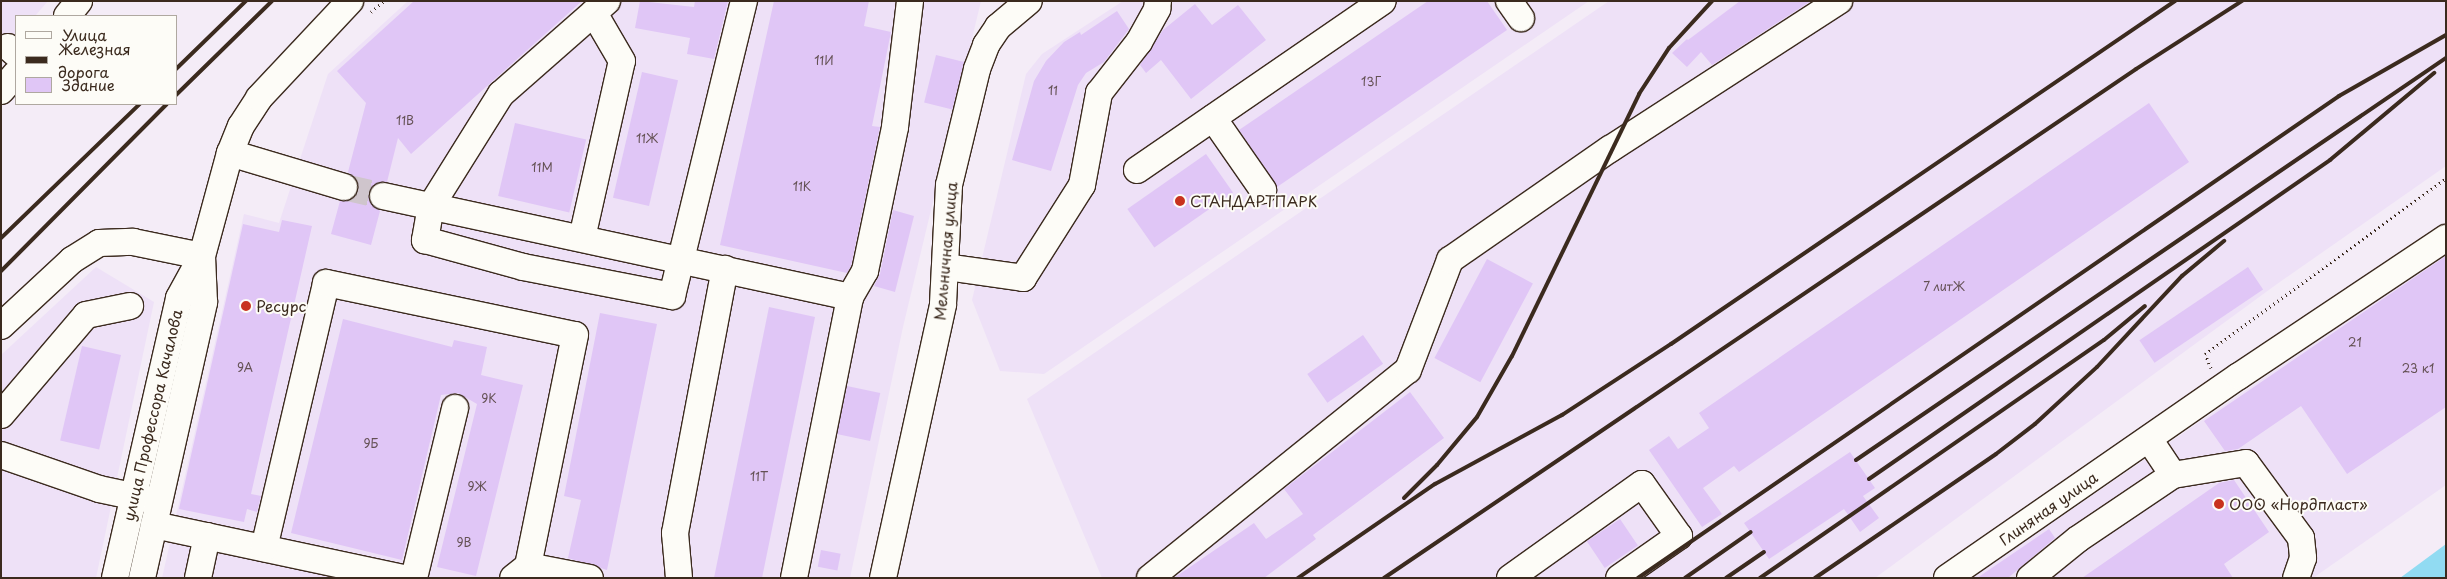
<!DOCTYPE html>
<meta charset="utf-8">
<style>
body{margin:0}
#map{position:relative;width:2447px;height:579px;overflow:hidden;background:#f4ecf7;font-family:"Playpen Sans",sans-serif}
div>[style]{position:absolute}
.built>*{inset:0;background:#eee1f7}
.water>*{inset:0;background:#91dbf2}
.building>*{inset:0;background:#e0c6f6;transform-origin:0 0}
.minor-tunnel>*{height:26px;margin-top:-13px;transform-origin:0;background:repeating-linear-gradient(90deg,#cfc5cc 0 26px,transparent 0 39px)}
.path>*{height:3px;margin-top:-1.5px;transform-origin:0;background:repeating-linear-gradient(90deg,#3b2a1e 0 1px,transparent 0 5px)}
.roads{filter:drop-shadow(1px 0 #3b2a1e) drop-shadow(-1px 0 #3b2a1e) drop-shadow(0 1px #3b2a1e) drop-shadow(0 -1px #3b2a1e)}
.minor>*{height:26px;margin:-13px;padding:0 13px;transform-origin:13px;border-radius:13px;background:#fdfcf7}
.rail>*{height:4px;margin:-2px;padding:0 2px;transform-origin:2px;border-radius:2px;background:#3b2a1e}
.dots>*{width:14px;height:14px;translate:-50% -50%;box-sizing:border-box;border:2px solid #fdfcf7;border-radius:50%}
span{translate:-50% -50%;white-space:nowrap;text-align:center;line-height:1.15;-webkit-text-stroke:4px #fdfcf7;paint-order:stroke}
.number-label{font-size:12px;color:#645154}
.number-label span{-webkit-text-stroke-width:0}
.poi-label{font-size:15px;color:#3b2a1e}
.left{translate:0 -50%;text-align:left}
.street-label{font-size:15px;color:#3b2a1e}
.frame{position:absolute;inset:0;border:2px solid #3b2a1e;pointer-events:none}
.legend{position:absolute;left:15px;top:15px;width:162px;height:90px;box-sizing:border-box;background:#fdfcf7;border:1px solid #afa8a0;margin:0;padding:6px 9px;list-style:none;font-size:15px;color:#3b2a1e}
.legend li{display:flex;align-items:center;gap:10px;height:25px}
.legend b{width:25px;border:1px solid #afa8a0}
</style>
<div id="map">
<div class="built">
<i style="clip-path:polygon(1px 1px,48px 1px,35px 16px,16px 16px,16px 38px,1px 55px)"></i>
<i style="clip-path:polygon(408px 1px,981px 1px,903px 327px,850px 578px,162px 578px,244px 214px,279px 223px,328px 74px)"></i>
<i style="clip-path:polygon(1123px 1px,1589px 1px,1044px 374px,1000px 371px,972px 300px,1026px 74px,1042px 54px)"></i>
<i style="clip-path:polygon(1609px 1px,2446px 1px,2446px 166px,2277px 284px,1875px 578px,1102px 578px,1027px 399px)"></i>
<i style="clip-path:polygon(2446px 253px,2446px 485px,2313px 578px,1972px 578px)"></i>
<i style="clip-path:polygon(96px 267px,154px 302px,96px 578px,1px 578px,1px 355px)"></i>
</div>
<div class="water">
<i style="clip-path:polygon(2446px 544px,2446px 578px,2400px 578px)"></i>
</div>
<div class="building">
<i style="clip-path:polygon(414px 1px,582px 1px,411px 154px,398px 138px,387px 182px,378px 182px,368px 192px,369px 201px,380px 211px,371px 245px,331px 234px,340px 201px,354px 198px,358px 191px,355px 177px,348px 172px,366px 103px,337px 71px)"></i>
<i style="clip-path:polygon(640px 1px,694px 7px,695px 1px,728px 1px,714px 59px,687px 54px,690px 38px,635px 28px)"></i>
<i style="clip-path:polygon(774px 1px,869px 1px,864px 26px,891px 32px,872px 126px,880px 127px,851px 266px,847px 273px,720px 245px)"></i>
<i style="clip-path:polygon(1428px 1px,1487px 1px,1507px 30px,1277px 187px,1239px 130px)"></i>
<i style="clip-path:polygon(1740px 1px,1811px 1px,1712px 65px,1701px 52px,1687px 67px,1672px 53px,1687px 39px,1688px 40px)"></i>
<i style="clip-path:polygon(1195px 4px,1212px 25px,1238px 5px,1266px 40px,1191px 99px,1161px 60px,1146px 73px,1140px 65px,1163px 30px)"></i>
<i style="clip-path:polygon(1117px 11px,1129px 29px,1104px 62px,1086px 73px,1078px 85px,1051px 171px,1012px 160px,1034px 81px,1046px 61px,1064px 42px,1080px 32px,1081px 35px)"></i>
<i style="left:936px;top:55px;width:29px;height:49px;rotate:14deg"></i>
<i style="left:642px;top:72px;width:37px;height:129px;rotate:13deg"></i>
<i style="clip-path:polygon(2149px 103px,2189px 162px,1739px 472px,1734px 466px,1703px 488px,1722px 514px,1702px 527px,1649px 450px,1669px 436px,1678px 449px,1709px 428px,1699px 413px)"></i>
<i style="left:515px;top:123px;width:73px;height:75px;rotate:13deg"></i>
<i style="left:1206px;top:154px;width:47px;height:96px;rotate:55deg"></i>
<i style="clip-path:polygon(893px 210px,914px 216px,895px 292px,874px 286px,880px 274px)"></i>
<i style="clip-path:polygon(282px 220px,312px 226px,251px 494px,261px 496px,257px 512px,247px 509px,244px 522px,179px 509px,243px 224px,279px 232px)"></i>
<i style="clip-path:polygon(2446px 256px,2446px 407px,2347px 474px,2301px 406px,2238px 449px,2225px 451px,2204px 421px)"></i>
<i style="left:1487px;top:259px;width:52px;height:112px;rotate:28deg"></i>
<i style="left:2248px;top:267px;width:27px;height:131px;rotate:56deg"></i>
<i style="clip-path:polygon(769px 307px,815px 317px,803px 377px,762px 578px,714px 578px)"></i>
<i style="clip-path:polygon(600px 313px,657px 324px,607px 570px,568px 558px,581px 500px,564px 496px)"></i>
<i style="clip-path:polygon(343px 319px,452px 347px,454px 340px,487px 347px,481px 375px,523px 385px,476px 576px,437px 567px,477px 404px,458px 393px,441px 395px,402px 560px,291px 533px)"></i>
<i style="left:1363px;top:335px;width:35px;height:68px;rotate:55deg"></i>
<i style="left:82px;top:346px;width:40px;height:97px;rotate:13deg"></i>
<i style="left:847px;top:386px;width:34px;height:49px;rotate:12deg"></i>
<i style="clip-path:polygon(1410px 392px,1444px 438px,1313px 535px,1316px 539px,1264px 578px,1174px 578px,1254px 523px,1266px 539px,1303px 514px,1284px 489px)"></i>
<i style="clip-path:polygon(1850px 452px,1875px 488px,1863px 496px,1879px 518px,1860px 532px,1844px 509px,1769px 559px,1744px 523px)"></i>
<i style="clip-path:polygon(2234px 480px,2269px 532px,2224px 564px,2233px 578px,2082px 578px,2219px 483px)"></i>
<i style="left:1620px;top:519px;width:32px;height:40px;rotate:56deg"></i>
<i style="clip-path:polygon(2049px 529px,2055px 538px,2008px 578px,1977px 578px)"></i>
<i style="left:821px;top:550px;width:20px;height:17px;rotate:11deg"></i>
</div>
<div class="minor-tunnel">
<i style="left:344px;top:187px;width:40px;rotate:13deg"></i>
</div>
<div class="path">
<i style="left:371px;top:12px;width:17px;rotate:-40deg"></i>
<i style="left:2211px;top:368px;width:15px;rotate:-113deg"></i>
<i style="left:2205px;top:354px;width:298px;rotate:-36.1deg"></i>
</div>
<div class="roads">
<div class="minor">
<i style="left:607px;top:1px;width:141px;rotate:138.7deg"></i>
<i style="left:501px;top:94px;width:132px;rotate:122deg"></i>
<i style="left:431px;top:206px;width:35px;rotate:100deg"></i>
<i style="left:425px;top:240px;width:102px;rotate:15.4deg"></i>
<i style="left:523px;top:267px;width:152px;rotate:11deg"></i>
<i style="left:672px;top:296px;width:304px;rotate:-76.3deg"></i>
<i style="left:1509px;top:1px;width:21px;rotate:55deg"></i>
<i style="left:67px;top:16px;width:19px;rotate:-51deg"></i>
<i style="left:8px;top:47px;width:11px;rotate:41deg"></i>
<i style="left:1px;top:91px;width:23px;rotate:-49deg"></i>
<i style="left:1213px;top:118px;width:88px;rotate:55.2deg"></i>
<i style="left:230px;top:153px;width:119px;rotate:16.6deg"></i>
<i style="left:1137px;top:170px;width:298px;rotate:-34.5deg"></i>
<i style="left:383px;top:196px;width:478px;rotate:12.2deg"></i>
<i style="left:582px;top:238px;width:181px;rotate:-77.3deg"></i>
<i style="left:622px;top:61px;width:56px;rotate:-120.3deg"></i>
<i style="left:946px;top:267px;width:78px;rotate:8.1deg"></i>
<i style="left:1023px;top:278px;width:110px;rotate:-57.6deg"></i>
<i style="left:1082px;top:185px;width:94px;rotate:-79.5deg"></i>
<i style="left:1099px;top:93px;width:65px;rotate:-51.9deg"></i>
<i style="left:1139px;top:42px;width:38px;rotate:-61deg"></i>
<i style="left:1157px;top:9px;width:8px;rotate:-83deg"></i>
<i style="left:1px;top:326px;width:97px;rotate:-42.9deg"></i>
<i style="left:72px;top:260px;width:32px;rotate:-32deg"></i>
<i style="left:99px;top:243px;width:34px;rotate:-2deg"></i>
<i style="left:133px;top:242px;width:70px;rotate:11.5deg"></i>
<i style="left:1px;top:415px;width:131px;rotate:-49.6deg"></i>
<i style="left:86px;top:315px;width:45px;rotate:-11.6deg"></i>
<i style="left:2149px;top:439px;width:43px;rotate:56.3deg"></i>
<i style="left:1px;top:455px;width:104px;rotate:19.1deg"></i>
<i style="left:99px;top:489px;width:53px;rotate:11.9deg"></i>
<i style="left:154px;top:525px;width:256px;rotate:12deg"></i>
<i style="left:264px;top:548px;width:272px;rotate:-76.8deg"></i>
<i style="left:326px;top:283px;width:254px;rotate:11.8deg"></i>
<i style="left:575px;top:335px;width:236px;rotate:101.5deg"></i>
<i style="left:528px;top:566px;width:19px;rotate:141deg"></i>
<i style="left:528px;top:566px;width:63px;rotate:11deg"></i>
<i style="left:115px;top:578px;width:287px;rotate:-77.1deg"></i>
<i style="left:179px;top:298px;width:48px;rotate:-61.3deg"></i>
<i style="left:202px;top:256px;width:107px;rotate:-74.8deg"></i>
<i style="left:230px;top:153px;width:29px;rotate:-68deg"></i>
<i style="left:241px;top:126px;width:33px;rotate:-57deg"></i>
<i style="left:259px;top:98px;width:133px;rotate:-46.8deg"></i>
<i style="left:142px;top:578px;width:283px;rotate:-77.3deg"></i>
<i style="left:204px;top:302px;width:46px;rotate:-92.5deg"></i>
<i style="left:198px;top:578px;width:43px;rotate:-77.9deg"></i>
<i style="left:414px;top:578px;width:175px;rotate:-76.4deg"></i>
<i style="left:679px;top:578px;width:45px;rotate:-95.1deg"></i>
<i style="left:675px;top:533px;width:269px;rotate:-79.3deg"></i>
<i style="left:794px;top:578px;width:287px;rotate:-78.7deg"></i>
<i style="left:850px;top:297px;width:30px;rotate:-60deg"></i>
<i style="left:865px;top:271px;width:147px;rotate:-78.2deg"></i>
<i style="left:895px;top:127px;width:127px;rotate:-83.2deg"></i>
<i style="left:883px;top:578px;width:280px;rotate:-77.6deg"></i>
<i style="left:943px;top:304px;width:119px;rotate:-87.1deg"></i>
<i style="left:949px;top:185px;width:119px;rotate:-76.4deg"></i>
<i style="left:977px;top:69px;width:26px;rotate:-69deg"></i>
<i style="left:986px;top:45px;width:22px;rotate:-56deg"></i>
<i style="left:998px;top:27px;width:40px;rotate:-40deg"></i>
<i style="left:1150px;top:578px;width:331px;rotate:-38.9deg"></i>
<i style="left:1408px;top:370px;width:118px;rotate:-69.1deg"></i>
<i style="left:1450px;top:260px;width:195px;rotate:-34.8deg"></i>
<i style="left:1610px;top:149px;width:273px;rotate:-32.9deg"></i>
<i style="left:1510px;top:578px;width:162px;rotate:-35.5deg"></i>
<i style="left:1642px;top:484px;width:64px;rotate:54.6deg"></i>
<i style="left:1679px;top:536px;width:73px;rotate:145deg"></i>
<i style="left:1947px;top:578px;width:355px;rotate:-34.7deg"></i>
<i style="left:2239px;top:376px;width:249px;rotate:-33.7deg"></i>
<i style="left:2030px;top:578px;width:62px;rotate:-39.1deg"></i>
<i style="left:2078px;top:539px;width:115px;rotate:-34deg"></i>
<i style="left:2173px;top:475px;width:74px;rotate:-9.3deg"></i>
<i style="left:2246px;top:463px;width:93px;rotate:53.7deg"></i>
<i style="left:2301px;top:538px;width:20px;rotate:84deg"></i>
<i style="left:2303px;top:558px;width:21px;rotate:109deg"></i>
</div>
</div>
<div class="rail">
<i style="left:176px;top:69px;width:98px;rotate:-44.2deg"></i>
<i style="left:176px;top:95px;width:134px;rotate:-44.4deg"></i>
<i style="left:1px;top:238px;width:193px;rotate:-44deg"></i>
<i style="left:1px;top:271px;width:235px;rotate:-45.2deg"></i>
<i style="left:1856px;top:460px;width:714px;rotate:-34.27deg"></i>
<i style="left:1869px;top:479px;width:561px;rotate:-34.68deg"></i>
<i style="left:2330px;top:160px;width:136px;rotate:-39.9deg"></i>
<i style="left:1404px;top:498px;width:47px;rotate:-45deg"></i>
<i style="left:1437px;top:465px;width:62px;rotate:-50.2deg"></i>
<i style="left:1477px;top:417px;width:70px;rotate:-60.2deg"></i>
<i style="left:1512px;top:356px;width:291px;rotate:-64.1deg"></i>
<i style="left:1639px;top:94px;width:55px;rotate:-56.9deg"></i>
<i style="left:1669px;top:48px;width:64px;rotate:-47.5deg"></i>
<i style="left:1298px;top:578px;width:166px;rotate:-34.5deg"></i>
<i style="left:1435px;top:484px;width:145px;rotate:-28.5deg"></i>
<i style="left:1562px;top:415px;width:130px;rotate:-33.1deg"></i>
<i style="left:1671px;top:344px;width:610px;rotate:-34.24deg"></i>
<i style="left:1384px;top:578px;width:908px;rotate:-34.09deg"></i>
<i style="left:2136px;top:69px;width:126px;rotate:-32.7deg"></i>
<i style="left:1638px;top:578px;width:851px;rotate:-34.51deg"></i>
<i style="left:2339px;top:96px;width:123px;rotate:-29.7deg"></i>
<i style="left:1685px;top:578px;width:80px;rotate:-34.9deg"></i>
<i style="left:1726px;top:578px;width:46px;rotate:-34.4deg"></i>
<i style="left:1760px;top:578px;width:418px;rotate:-34.7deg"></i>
<i style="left:2104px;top:340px;width:53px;rotate:-39.7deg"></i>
<i style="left:1815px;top:578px;width:219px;rotate:-34.4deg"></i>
<i style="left:1996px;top:454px;width:49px;rotate:-37.6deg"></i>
<i style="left:2035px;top:424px;width:84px;rotate:-42.6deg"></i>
<i style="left:2097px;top:367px;width:125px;rotate:-47deg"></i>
<i style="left:2182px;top:276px;width:55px;rotate:-39.8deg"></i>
</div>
<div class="dots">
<i style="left:1180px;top:201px;background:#c8321e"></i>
<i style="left:246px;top:306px;background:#c8321e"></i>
<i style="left:2219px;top:504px;background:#c8321e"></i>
</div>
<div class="number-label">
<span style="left:824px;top:61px">11И</span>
<span style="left:1371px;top:82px">13Г</span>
<span style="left:1053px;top:91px">11</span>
<span style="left:405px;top:121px">11В</span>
<span style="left:647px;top:139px">11Ж</span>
<span style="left:542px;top:168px">11М</span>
<span style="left:802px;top:187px">11К</span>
<span style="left:1944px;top:287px">7 литЖ</span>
<span style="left:2355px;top:343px">21</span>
<span style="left:245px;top:368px">9А</span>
<span style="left:2418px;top:369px">23 к1</span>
<span style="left:489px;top:399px">9К</span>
<span style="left:371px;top:444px">9Б</span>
<span style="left:759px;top:477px">11Т</span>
<span style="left:477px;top:487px">9Ж</span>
<span style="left:464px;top:543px">9В</span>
</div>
<div class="poi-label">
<span class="left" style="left:1190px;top:201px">СТАНДАРТПАРК</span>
<span class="left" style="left:256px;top:306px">Ресурс</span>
<span class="left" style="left:2229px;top:504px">ООО «Нордпласт»</span>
</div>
<div class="street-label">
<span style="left:945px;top:251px;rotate:-85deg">Мельничная улица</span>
<span style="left:152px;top:415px;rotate:-77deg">улица Профессора Качалова</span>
<span style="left:2048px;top:508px;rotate:-35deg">Глиняная улица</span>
</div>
<div class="frame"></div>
<ul class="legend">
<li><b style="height:6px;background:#fdfcf7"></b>Улица</li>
<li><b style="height:6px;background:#3b2a1e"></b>Железная дорога</li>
<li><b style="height:14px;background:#e0c6f6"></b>Здание</li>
</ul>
</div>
